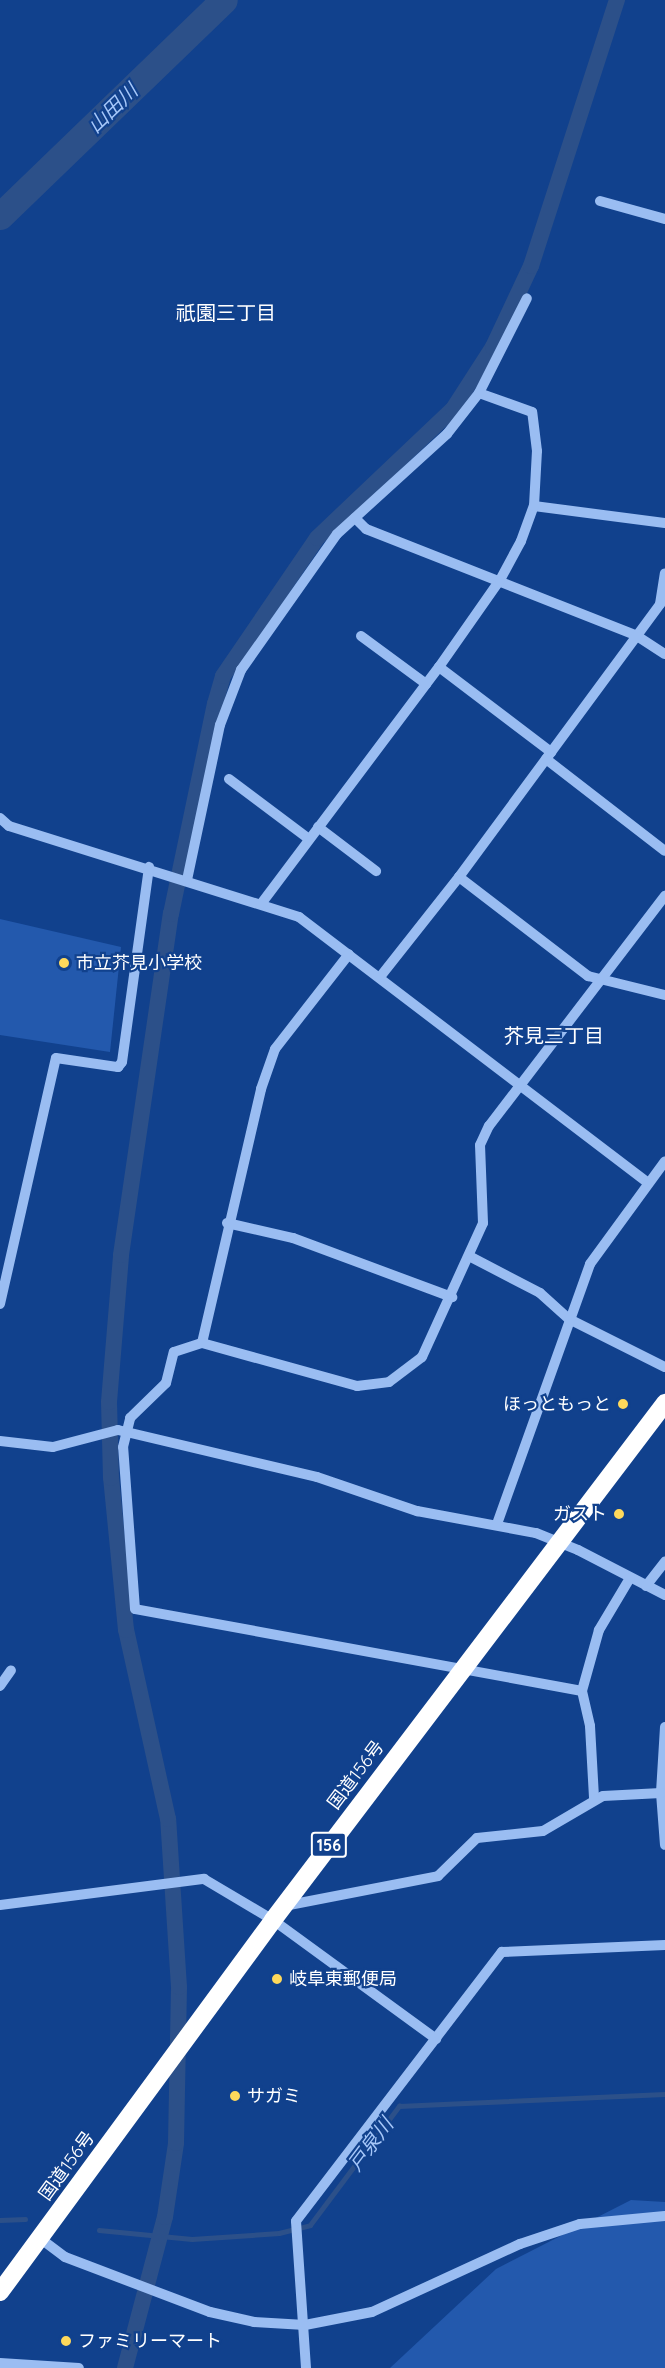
<!DOCTYPE html>
<meta charset="utf-8">
<style>
body{margin:0}
#map{position:relative;width:665px;height:2368px;overflow:hidden;background:#11418d;font-family:Quicksand,"Noto Sans JP",sans-serif}
div>[style]{position:absolute}
.green>*{inset:0;background:#2359ad}
.stream>*{height:4.5px;margin:-2.25px;padding:0 2.25px;transform-origin:2.25px;border-radius:2.25px;background:#2c5089}
.canal>*{height:16px;margin:-8px;padding:0 8px;transform-origin:8px;border-radius:8px;background:#2c5089}
.river>*{height:27px;margin:-13.5px;padding:0 13.5px;transform-origin:13.5px;border-radius:13.5px;background:#2c5089}
.minor>*{height:10px;margin:-5px;padding:0 5px;transform-origin:5px;border-radius:5px;background:#9abdf2}
.highway>*{height:18px;margin:-9px;padding:0 9px;transform-origin:9px;border-radius:9px;background:#fff}
.dots>*{width:16px;height:16px;translate:-50% -50%;box-sizing:border-box;border:3px solid #11418d;border-radius:50%}
span{translate:-50% -50%;white-space:nowrap;text-align:center;line-height:1.15;-webkit-text-stroke:4.5px #11418d;paint-order:stroke}
.shield-label span{padding:2px 4px;background:#11418d;border:2px solid;border-radius:4px;-webkit-text-stroke-width:0}
.shield-label{font-size:16px;color:#fff;font-weight:700}
.poi-label{font-size:18px;color:#fff}
.left{translate:0 -50%;text-align:left}
.right{translate:-100% -50%;text-align:right}
.street-label{font-size:18px;color:#fff}
.water-label{font-size:20px;color:#a6c7f9;font-style:italic}
.neighbourhood-label{font-size:20px;color:#fff}
</style>
<div id="map">
<div class="green">
<i style="clip-path:polygon(0 919px,121px 947px,110px 1052px,0 1035px)"></i>
<i style="clip-path:polygon(631px 2200px,665px 2202px,665px 2368px,390px 2368px,496px 2269px)"></i>
</div>
<div class="stream">
<i style="left:0;top:2220px;width:25px;rotate:-2deg"></i>
<i style="left:99px;top:2230px;width:93px;rotate:5.5deg"></i>
<i style="left:192px;top:2239px;width:87px;rotate:-3.9deg"></i>
<i style="left:279px;top:2233px;width:32px;rotate:-14deg"></i>
<i style="left:310px;top:2225px;width:149px;rotate:-53.2deg"></i>
<i style="left:399px;top:2106px;width:266px;rotate:-2.6deg"></i>
</div>
<div class="canal">
<i style="left:125px;top:2368px;width:156px;rotate:-75.2deg"></i>
<i style="left:165px;top:2217px;width:75px;rotate:-81.5deg"></i>
<i style="left:176px;top:2143px;width:156px;rotate:-88.9deg"></i>
<i style="left:179px;top:1987px;width:168px;rotate:-93.7deg"></i>
<i style="left:168px;top:1819px;width:194px;rotate:-102.5deg"></i>
<i style="left:126px;top:1630px;width:153px;rotate:-95.6deg"></i>
<i style="left:111px;top:1478px;width:76px;rotate:-91.5deg"></i>
<i style="left:109px;top:1402px;width:147px;rotate:-85.3deg"></i>
<i style="left:121px;top:1255px;width:345px;rotate:-81.7deg"></i>
<i style="left:171px;top:914px;width:215px;rotate:-78.2deg"></i>
<i style="left:215px;top:704px;width:29px;rotate:-74deg"></i>
<i style="left:223px;top:676px;width:167px;rotate:-55.7deg"></i>
<i style="left:317px;top:538px;width:187px;rotate:-43.5deg"></i>
<i style="left:453px;top:409px;width:74px;rotate:-57.2deg"></i>
<i style="left:493px;top:347px;width:89px;rotate:-64.9deg"></i>
<i style="left:531px;top:266px;width:280px;rotate:-72.1deg"></i>
</div>
<div class="river">
<i style="left:0;top:216px;width:311px;rotate:-44deg"></i>
</div>
<div class="minor">
<i style="left:600px;top:201px;width:67px;rotate:15.5deg"></i>
<i style="left:534px;top:506px;width:132px;rotate:7.4deg"></i>
<i style="left:355px;top:518px;width:16px;rotate:45deg"></i>
<i style="left:366px;top:529px;width:291px;rotate:21.5deg"></i>
<i style="left:637px;top:636px;width:33px;rotate:33deg"></i>
<i style="left:361px;top:636px;width:81px;rotate:36.4deg"></i>
<i style="left:439px;top:667px;width:141px;rotate:37.2deg"></i>
<i style="left:546px;top:759px;width:150px;rotate:37.7deg"></i>
<i style="left:229px;top:779px;width:100px;rotate:36.9deg"></i>
<i style="left:0;top:818px;width:12px;rotate:42deg"></i>
<i style="left:9px;top:826px;width:304px;rotate:17.4deg"></i>
<i style="left:299px;top:917px;width:439px;rotate:37.3deg"></i>
<i style="left:318px;top:827px;width:73px;rotate:37.2deg"></i>
<i style="left:459px;top:877px;width:163px;rotate:37.5deg"></i>
<i style="left:588px;top:976px;width:79px;rotate:13.9deg"></i>
<i style="left:187px;top:880px;width:158px;rotate:-78deg"></i>
<i style="left:220px;top:725px;width:59px;rotate:-69.1deg"></i>
<i style="left:241px;top:670px;width:166px;rotate:-54.8deg"></i>
<i style="left:337px;top:534px;width:149px;rotate:-42.3deg"></i>
<i style="left:447px;top:434px;width:52px;rotate:-52deg"></i>
<i style="left:479px;top:393px;width:106px;rotate:-63.2deg"></i>
<i style="left:261px;top:904px;width:296px;rotate:-53.1deg"></i>
<i style="left:439px;top:667px;width:106px;rotate:-55deg"></i>
<i style="left:500px;top:580px;width:44px;rotate:-61.7deg"></i>
<i style="left:521px;top:541px;width:37px;rotate:-70deg"></i>
<i style="left:534px;top:506px;width:55px;rotate:-86.9deg"></i>
<i style="left:537px;top:451px;width:39px;rotate:-97deg"></i>
<i style="left:532px;top:412px;width:56px;rotate:-160.3deg"></i>
<i style="left:380px;top:977px;width:127px;rotate:-51.7deg"></i>
<i style="left:459px;top:877px;width:339px;rotate:-53.6deg"></i>
<i style="left:660px;top:604px;width:31px;rotate:-81deg"></i>
<i style="left:227px;top:1223px;width:68px;rotate:12.8deg"></i>
<i style="left:293px;top:1238px;width:170px;rotate:20.4deg"></i>
<i style="left:469px;top:1256px;width:80px;rotate:27.5deg"></i>
<i style="left:540px;top:1293px;width:39px;rotate:42deg"></i>
<i style="left:569px;top:1319px;width:107px;rotate:26.6deg"></i>
<i style="left:0;top:1304px;width:252px;rotate:-77.2deg"></i>
<i style="left:56px;top:1058px;width:63px;rotate:8.3deg"></i>
<i style="left:118px;top:1067px;width:6px;rotate:-51deg"></i>
<i style="left:122px;top:1062px;width:197px;rotate:-82.1deg"></i>
<i style="left:202px;top:1343px;width:261px;rotate:-76.9deg"></i>
<i style="left:261px;top:1089px;width:42px;rotate:-70.7deg"></i>
<i style="left:275px;top:1049px;width:120px;rotate:-52.1deg"></i>
<i style="left:0;top:1441px;width:53px;rotate:6.5deg"></i>
<i style="left:53px;top:1447px;width:67px;rotate:-14.7deg"></i>
<i style="left:118px;top:1430px;width:204px;rotate:13.3deg"></i>
<i style="left:317px;top:1477px;width:106px;rotate:18.8deg"></i>
<i style="left:417px;top:1511px;width:121px;rotate:10.5deg"></i>
<i style="left:536px;top:1533px;width:45px;rotate:22deg"></i>
<i style="left:578px;top:1550px;width:98px;rotate:27.3deg"></i>
<i style="left:497px;top:1524px;width:276px;rotate:-70.3deg"></i>
<i style="left:590px;top:1264px;width:127px;rotate:-53.9deg"></i>
<i style="left:630px;top:1578px;width:61px;rotate:120.8deg"></i>
<i style="left:599px;top:1630px;width:63px;rotate:105.6deg"></i>
<i style="left:582px;top:1691px;width:454px;rotate:-169.6deg"></i>
<i style="left:135px;top:1609px;width:162px;rotate:-94.2deg"></i>
<i style="left:123px;top:1447px;width:30px;rotate:-76deg"></i>
<i style="left:130px;top:1418px;width:50px;rotate:-44.2deg"></i>
<i style="left:166px;top:1383px;width:32px;rotate:-76deg"></i>
<i style="left:174px;top:1352px;width:29px;rotate:-18deg"></i>
<i style="left:202px;top:1343px;width:161px;rotate:15.5deg"></i>
<i style="left:357px;top:1386px;width:32px;rotate:-7deg"></i>
<i style="left:389px;top:1382px;width:41px;rotate:-37.1deg"></i>
<i style="left:422px;top:1357px;width:147px;rotate:-65.5deg"></i>
<i style="left:483px;top:1223px;width:78px;rotate:-92.2deg"></i>
<i style="left:480px;top:1145px;width:21px;rotate:-65deg"></i>
<i style="left:489px;top:1126px;width:290px;rotate:-52.6deg"></i>
<i style="left:646px;top:1586px;width:31px;rotate:-52deg"></i>
<i style="left:0;top:1686px;width:19px;rotate:-55deg"></i>
<i style="left:582px;top:1691px;width:36px;rotate:77deg"></i>
<i style="left:590px;top:1726px;width:72px;rotate:86.8deg"></i>
<i style="left:665px;top:1727px;width:66px;rotate:93.5deg"></i>
<i style="left:661px;top:1793px;width:52px;rotate:85.6deg"></i>
<i style="left:0;top:1905px;width:206px;rotate:-7.3deg"></i>
<i style="left:204px;top:1879px;width:80px;rotate:30.7deg"></i>
<i style="left:273px;top:1920px;width:202px;rotate:36.1deg"></i>
<i style="left:284px;top:1906px;width:157px;rotate:-11deg"></i>
<i style="left:438px;top:1876px;width:54px;rotate:-44.3deg"></i>
<i style="left:477px;top:1838px;width:66px;rotate:-6.1deg"></i>
<i style="left:543px;top:1831px;width:69px;rotate:-30.3deg"></i>
<i style="left:603px;top:1796px;width:58px;rotate:-3deg"></i>
<i style="left:41px;top:2239px;width:30px;rotate:37deg"></i>
<i style="left:65px;top:2257px;width:155px;rotate:20.8deg"></i>
<i style="left:210px;top:2312px;width:45px;rotate:12.8deg"></i>
<i style="left:254px;top:2322px;width:51px;rotate:3.4deg"></i>
<i style="left:305px;top:2325px;width:68px;rotate:-11deg"></i>
<i style="left:372px;top:2312px;width:163px;rotate:-24.7deg"></i>
<i style="left:520px;top:2244px;width:63px;rotate:-18.4deg"></i>
<i style="left:580px;top:2224px;width:85px;rotate:-5.4deg"></i>
<i style="left:0;top:2363px;width:79px;rotate:3.6deg"></i>
<i style="left:306px;top:2368px;width:147px;rotate:-93.9deg"></i>
<i style="left:296px;top:2221px;width:339px;rotate:-52.6deg"></i>
<i style="left:502px;top:1952px;width:163px;rotate:-2.5deg"></i>
</div>
<div class="highway">
<i style="left:0;top:2292px;width:461px;rotate:-53.7deg"></i>
<i style="left:273px;top:1920px;width:649px;rotate:-52.83deg"></i>
</div>
<div class="dots">
<i style="left:64px;top:963px;background:#ffd95b"></i>
<i style="left:623px;top:1404px;background:#ffd95b"></i>
<i style="left:619px;top:1514px;background:#ffd95b"></i>
<i style="left:277px;top:1979px;background:#ffd95b"></i>
<i style="left:235px;top:2096px;background:#ffd95b"></i>
<i style="left:66px;top:2341px;background:#ffd95b"></i>
</div>
<div class="shield-label">
<span style="left:329px;top:1845px">156</span>
</div>
<div class="poi-label">
<span class="left" style="left:76px;top:963px">市立芥見小学校</span>
<span class="right" style="left:611px;top:1404px">ほっともっと</span>
<span class="right" style="left:607px;top:1514px">ガスト</span>
<span class="left" style="left:289px;top:1979px">岐阜東郵便局</span>
<span class="left" style="left:247px;top:2096px">サガミ</span>
<span class="left" style="left:78px;top:2341px">ファミリーマート</span>
</div>
<div class="street-label">
<span style="left:356px;top:1775px;rotate:-53deg">国道156号</span>
<span style="left:67px;top:2166px;rotate:-54deg">国道156号</span>
</div>
<div class="water-label">
<span style="left:112px;top:108px;rotate:-44deg">山田川</span>
<span style="left:370px;top:2144px;rotate:-53deg">戸泉川</span>
</div>
<div class="neighbourhood-label">
<span style="left:226px;top:312px">祇園三丁目</span>
<span style="left:554px;top:1035px">芥見三丁目</span>
</div>
</div>
